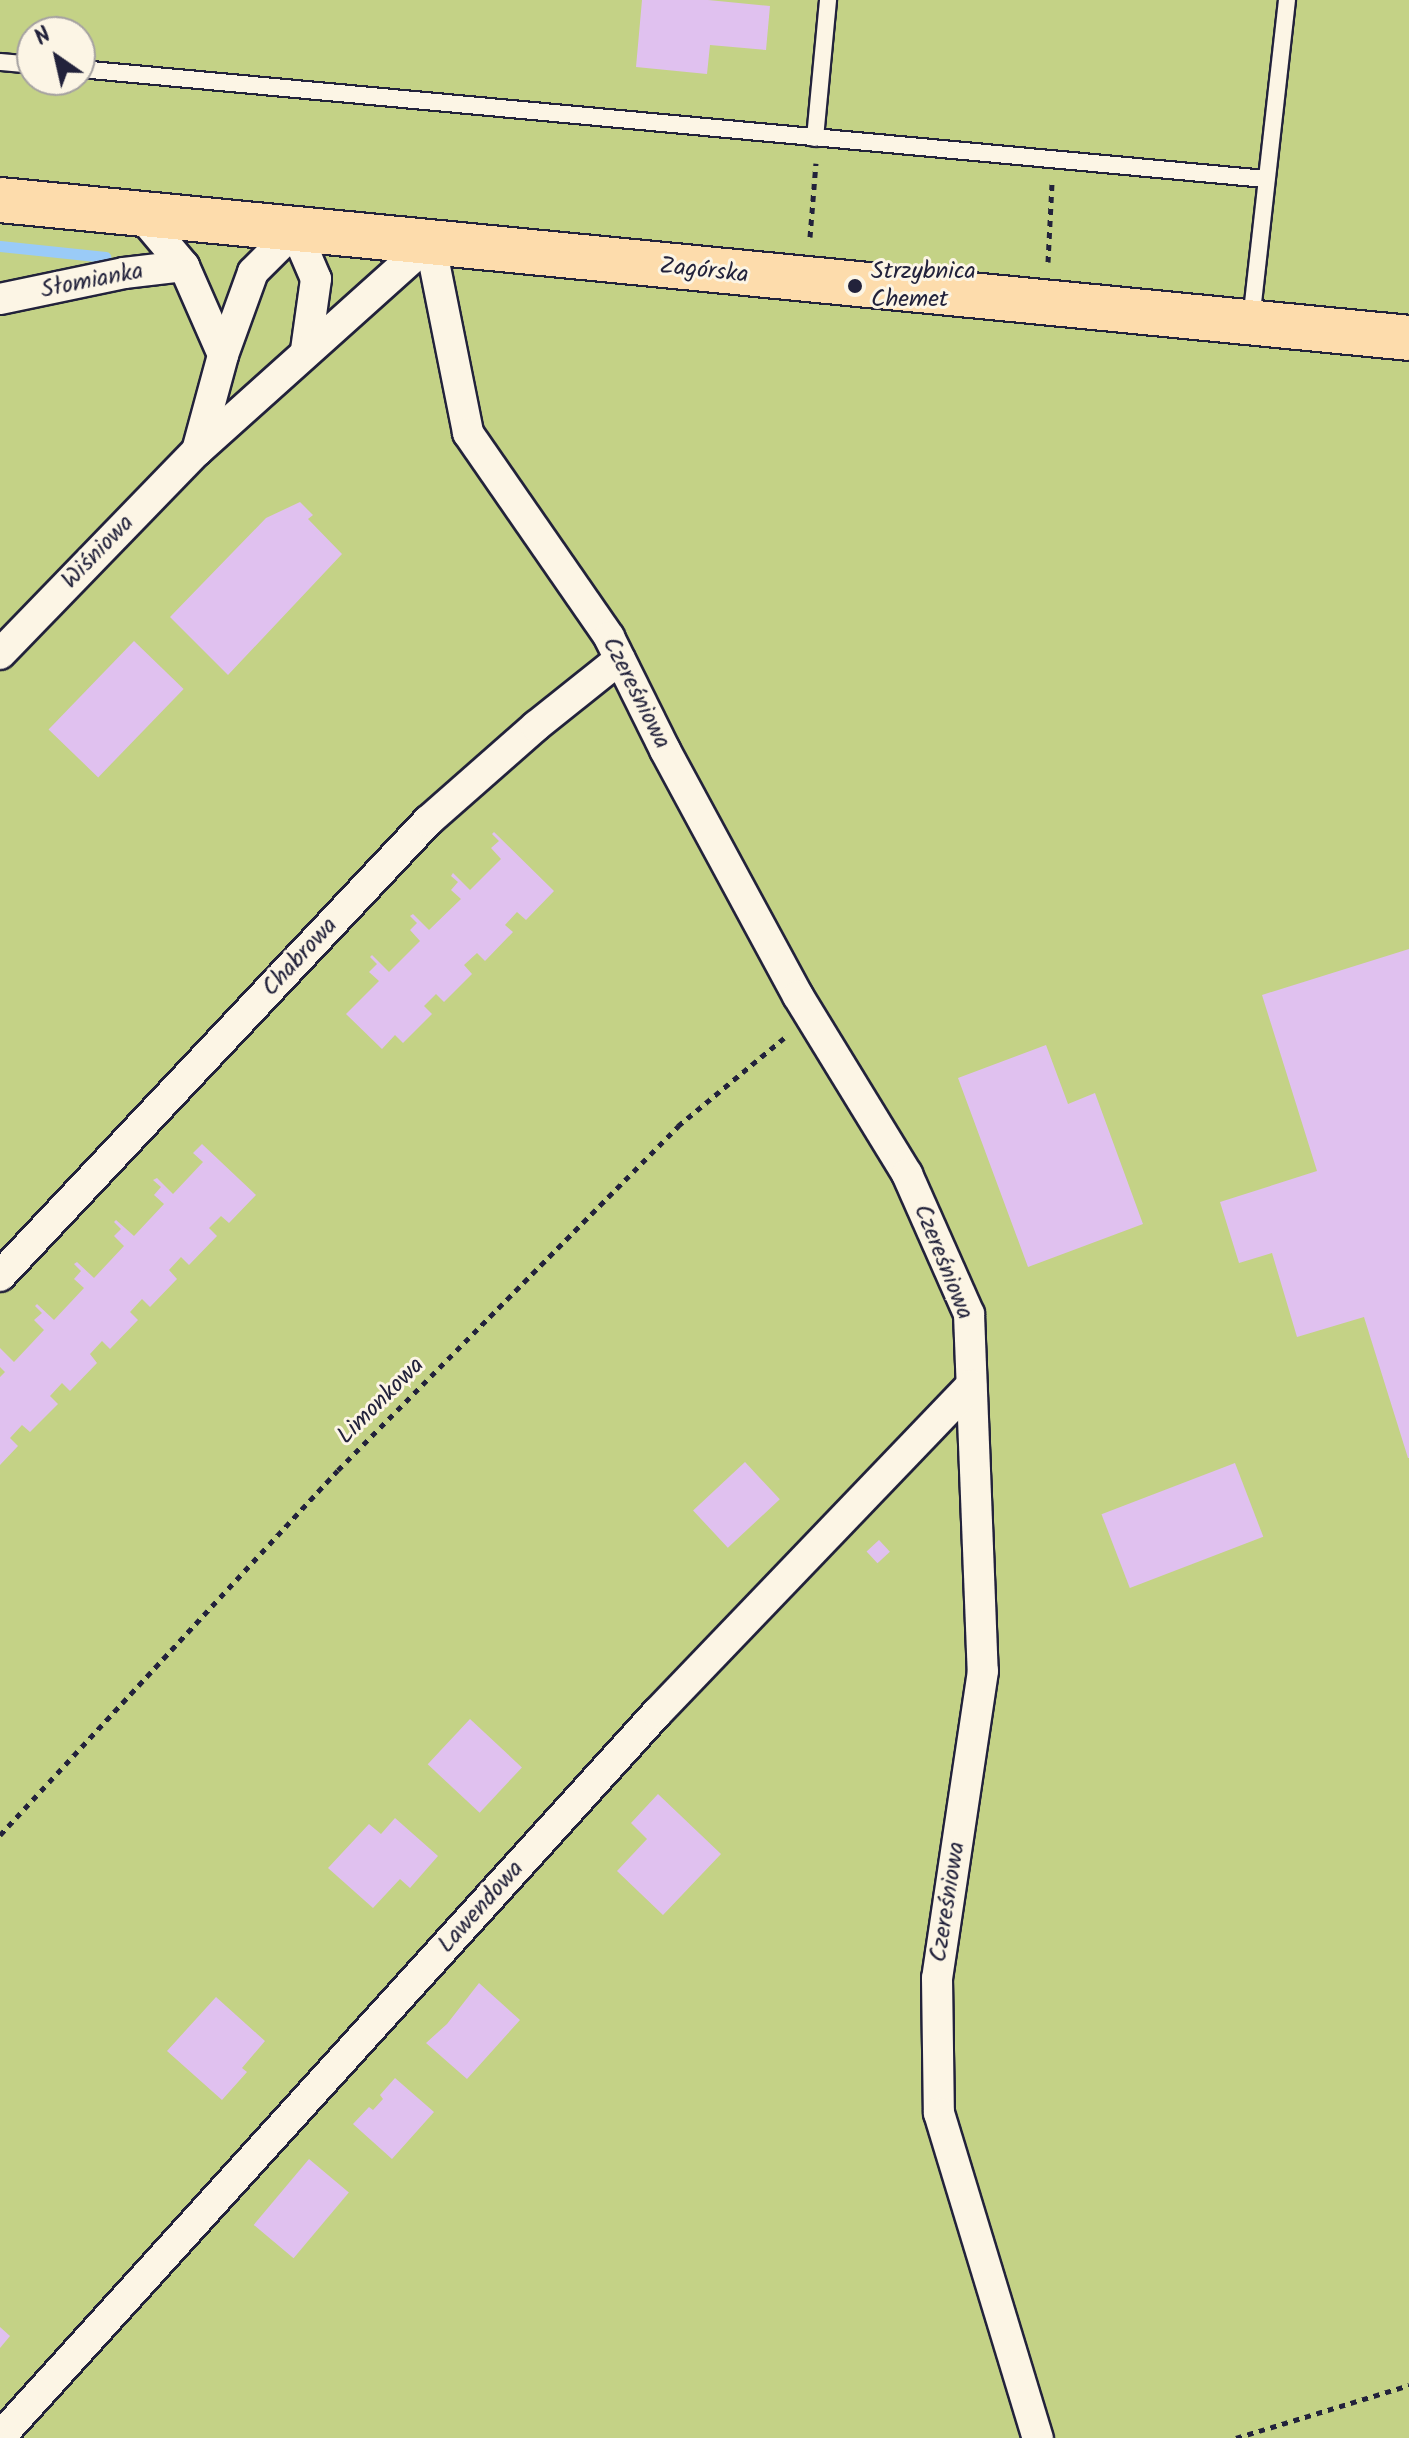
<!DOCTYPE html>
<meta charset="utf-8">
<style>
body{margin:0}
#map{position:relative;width:1409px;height:2438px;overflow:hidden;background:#fcf5e5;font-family:Kalam,sans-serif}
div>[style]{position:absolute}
.green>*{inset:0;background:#c4d286}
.stream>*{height:11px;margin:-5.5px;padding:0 5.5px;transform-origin:5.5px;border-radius:5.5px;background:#9acbf7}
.building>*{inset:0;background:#e0c1ef;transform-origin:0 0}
.path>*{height:5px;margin-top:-2.5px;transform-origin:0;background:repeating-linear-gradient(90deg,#22223b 0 6px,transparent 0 12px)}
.roads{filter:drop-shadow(2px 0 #22223b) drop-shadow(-2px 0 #22223b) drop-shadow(0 2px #22223b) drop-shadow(0 -2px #22223b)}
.lane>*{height:16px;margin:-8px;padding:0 8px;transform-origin:8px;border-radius:8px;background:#fcf5e5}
.street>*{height:30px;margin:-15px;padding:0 15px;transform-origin:15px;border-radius:15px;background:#fcf5e5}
.highway>*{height:44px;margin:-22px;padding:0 22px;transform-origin:22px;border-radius:22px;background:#fddcac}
.dots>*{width:22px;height:22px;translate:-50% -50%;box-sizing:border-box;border:4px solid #fcf5e5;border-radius:50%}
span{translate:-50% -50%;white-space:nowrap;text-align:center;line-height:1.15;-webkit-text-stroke:6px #fcf5e5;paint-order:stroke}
.street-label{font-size:24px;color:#22223b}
.poi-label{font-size:24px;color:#22223b}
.left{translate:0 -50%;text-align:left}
.north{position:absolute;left:16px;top:16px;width:80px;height:80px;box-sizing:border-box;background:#fcf5e5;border:2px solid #a5a1a1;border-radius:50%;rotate:326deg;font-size:22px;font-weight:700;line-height:32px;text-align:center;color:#22223b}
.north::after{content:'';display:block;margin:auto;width:28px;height:36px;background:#22223b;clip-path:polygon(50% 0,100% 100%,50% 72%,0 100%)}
</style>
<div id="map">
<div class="green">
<i style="clip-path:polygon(evenodd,0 0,1409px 0,1409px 2438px,0 2438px,0 0,32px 32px,80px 32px,80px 80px,32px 80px,32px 32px)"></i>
</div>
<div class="stream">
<i style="left:0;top:246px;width:106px;rotate:6deg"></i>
</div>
<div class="building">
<i style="clip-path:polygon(642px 0,708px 0,770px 6px,766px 50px,710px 45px,707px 74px,636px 67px)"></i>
<i style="clip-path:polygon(300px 502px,313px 515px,308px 519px,342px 554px,228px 675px,170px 617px,266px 518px)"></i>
<i style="left:134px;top:641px;width:69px;height:123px;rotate:44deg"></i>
<i style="clip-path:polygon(494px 832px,554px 891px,526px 920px,517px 912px,505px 925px,513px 932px,485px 961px,477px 953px,464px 965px,472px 974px,444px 1002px,436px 994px,424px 1006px,432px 1014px,403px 1043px,395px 1035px,382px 1049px,346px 1014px,379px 981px,369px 972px,377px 964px,370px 957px,372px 955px,389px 972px,420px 941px,410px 930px,417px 923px,410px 916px,413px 914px,429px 930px,461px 899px,451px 890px,458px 882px,451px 876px,453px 873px,470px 890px,501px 859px,491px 848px,499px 841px,492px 834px)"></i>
<i style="clip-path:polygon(1409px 949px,1409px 1458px,1408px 1458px,1364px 1317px,1297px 1337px,1272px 1253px,1239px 1263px,1220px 1202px,1317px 1171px,1262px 995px)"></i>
<i style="clip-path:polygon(1046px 1045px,1068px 1104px,1095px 1093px,1143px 1224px,1028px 1267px,958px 1078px)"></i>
<i style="clip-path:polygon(202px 1144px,256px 1195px,229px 1223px,221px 1216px,209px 1228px,217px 1236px,189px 1265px,181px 1257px,169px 1270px,177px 1279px,150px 1307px,142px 1299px,130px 1312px,138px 1320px,110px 1349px,102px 1341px,90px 1354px,97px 1363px,70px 1391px,62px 1383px,50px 1396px,58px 1404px,30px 1432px,22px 1425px,10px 1438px,18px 1446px,0 1465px,0 1377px,5px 1372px,0 1367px,0 1348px,14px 1362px,44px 1330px,34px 1320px,42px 1313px,35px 1306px,37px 1304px,54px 1320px,84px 1288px,74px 1279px,81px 1271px,74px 1264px,77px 1262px,94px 1278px,124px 1246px,114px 1236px,121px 1229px,114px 1222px,116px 1220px,134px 1236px,164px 1204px,154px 1195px,161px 1187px,153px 1180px,157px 1178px,173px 1194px,203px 1162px,193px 1153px)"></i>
<i style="left:745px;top:1462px;width:51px;height:71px;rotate:47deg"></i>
<i style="left:1235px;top:1463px;width:79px;height:143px;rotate:69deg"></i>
<i style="left:879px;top:1540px;width:16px;height:17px;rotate:47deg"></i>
<i style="left:470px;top:1719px;width:71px;height:62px;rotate:43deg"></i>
<i style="clip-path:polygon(658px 1794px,721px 1854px,663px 1915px,617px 1871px,647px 1839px,631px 1823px)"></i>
<i style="clip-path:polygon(395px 1818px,438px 1856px,410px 1888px,400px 1879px,373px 1908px,328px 1868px,369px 1824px,381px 1834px)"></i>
<i style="clip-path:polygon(479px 1983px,520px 2020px,467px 2079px,426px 2043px,447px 2024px)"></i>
<i style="clip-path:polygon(216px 1997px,265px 2041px,242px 2068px,247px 2072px,222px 2100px,167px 2051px)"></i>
<i style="clip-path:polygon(395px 2078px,434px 2112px,392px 2159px,353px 2124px,369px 2107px,373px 2110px,383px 2099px,380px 2095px)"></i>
<i style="left:309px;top:2159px;width:52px;height:86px;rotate:40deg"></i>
<i style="clip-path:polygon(0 2327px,10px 2336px,0 2348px)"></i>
</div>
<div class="path">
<i style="left:810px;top:237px;width:74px;rotate:-85.4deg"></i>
<i style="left:1048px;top:262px;width:78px;rotate:-87.1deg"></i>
<i style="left:0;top:1835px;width:497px;rotate:-47.2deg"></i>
<i style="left:338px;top:1470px;width:484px;rotate:-45.3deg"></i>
<i style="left:678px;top:1126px;width:138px;rotate:-39.7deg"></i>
<i style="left:1236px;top:2438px;width:181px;rotate:-17deg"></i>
</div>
<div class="roads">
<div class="lane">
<i style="left:0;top:62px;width:32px;rotate:5deg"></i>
<i style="left:80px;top:69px;width:1190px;rotate:5.3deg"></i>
<i style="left:815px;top:138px;width:139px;rotate:-84.6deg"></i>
<i style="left:1251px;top:321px;width:323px;rotate:-83.6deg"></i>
</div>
<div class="street">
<i style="left:141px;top:215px;width:67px;rotate:49.9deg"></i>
<i style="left:184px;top:266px;width:97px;rotate:66.3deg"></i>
<i style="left:0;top:299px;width:127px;rotate:-11.8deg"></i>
<i style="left:124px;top:273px;width:60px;rotate:-6.7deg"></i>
<i style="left:197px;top:451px;width:99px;rotate:-74.8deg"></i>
<i style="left:223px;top:355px;width:88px;rotate:-70.1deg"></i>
<i style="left:253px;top:272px;width:59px;rotate:-45deg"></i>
<i style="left:295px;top:230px;width:53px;rotate:66.8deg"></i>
<i style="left:316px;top:279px;width:72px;rotate:98deg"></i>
<i style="left:0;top:654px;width:283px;rotate:-45.9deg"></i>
<i style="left:197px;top:451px;width:313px;rotate:-41.9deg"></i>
<i style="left:430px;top:242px;width:195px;rotate:78.7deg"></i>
<i style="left:468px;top:433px;width:248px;rotate:55.3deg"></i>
<i style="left:609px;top:637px;width:126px;rotate:63.6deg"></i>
<i style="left:665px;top:750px;width:280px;rotate:61.6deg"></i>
<i style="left:798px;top:996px;width:209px;rotate:58.5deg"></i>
<i style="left:907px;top:1174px;width:153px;rotate:66.1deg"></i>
<i style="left:969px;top:1314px;width:357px;rotate:87.8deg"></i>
<i style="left:983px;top:1671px;width:310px;rotate:98.5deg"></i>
<i style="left:937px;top:1978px;width:135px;rotate:89.2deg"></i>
<i style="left:939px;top:2113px;width:340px;rotate:73.1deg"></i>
<i style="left:0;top:1276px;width:625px;rotate:-46.75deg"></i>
<i style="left:428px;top:821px;width:144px;rotate:-41.3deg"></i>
<i style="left:536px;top:726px;width:107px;rotate:-38.6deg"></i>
<i style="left:0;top:2437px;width:978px;rotate:-47.78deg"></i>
<i style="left:657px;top:1713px;width:454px;rotate:-46.2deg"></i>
</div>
<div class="highway">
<i style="left:0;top:200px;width:1416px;rotate:5.59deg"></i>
</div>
</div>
<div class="dots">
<i style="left:855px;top:286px;background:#22223b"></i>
</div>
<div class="street-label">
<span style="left:704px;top:271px;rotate:6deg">Zagórska</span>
<span style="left:92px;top:281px;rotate:-11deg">Słomianka</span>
<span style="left:98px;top:552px;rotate:-46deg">Wiśniowa</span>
<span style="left:636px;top:693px;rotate:63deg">Czereśniowa</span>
<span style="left:300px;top:957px;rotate:-47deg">Chabrowa</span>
<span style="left:943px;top:1262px;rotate:68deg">Czereśniowa</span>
<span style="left:381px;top:1401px;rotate:-45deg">Limonkowa</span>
<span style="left:948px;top:1902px;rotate:-81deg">Czereśniowa</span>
<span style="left:481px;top:1907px;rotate:-48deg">Lawendowa</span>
</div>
<div class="poi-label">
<span class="left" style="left:871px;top:286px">Strzybnica<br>Chemet</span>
</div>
<div class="north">N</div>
</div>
